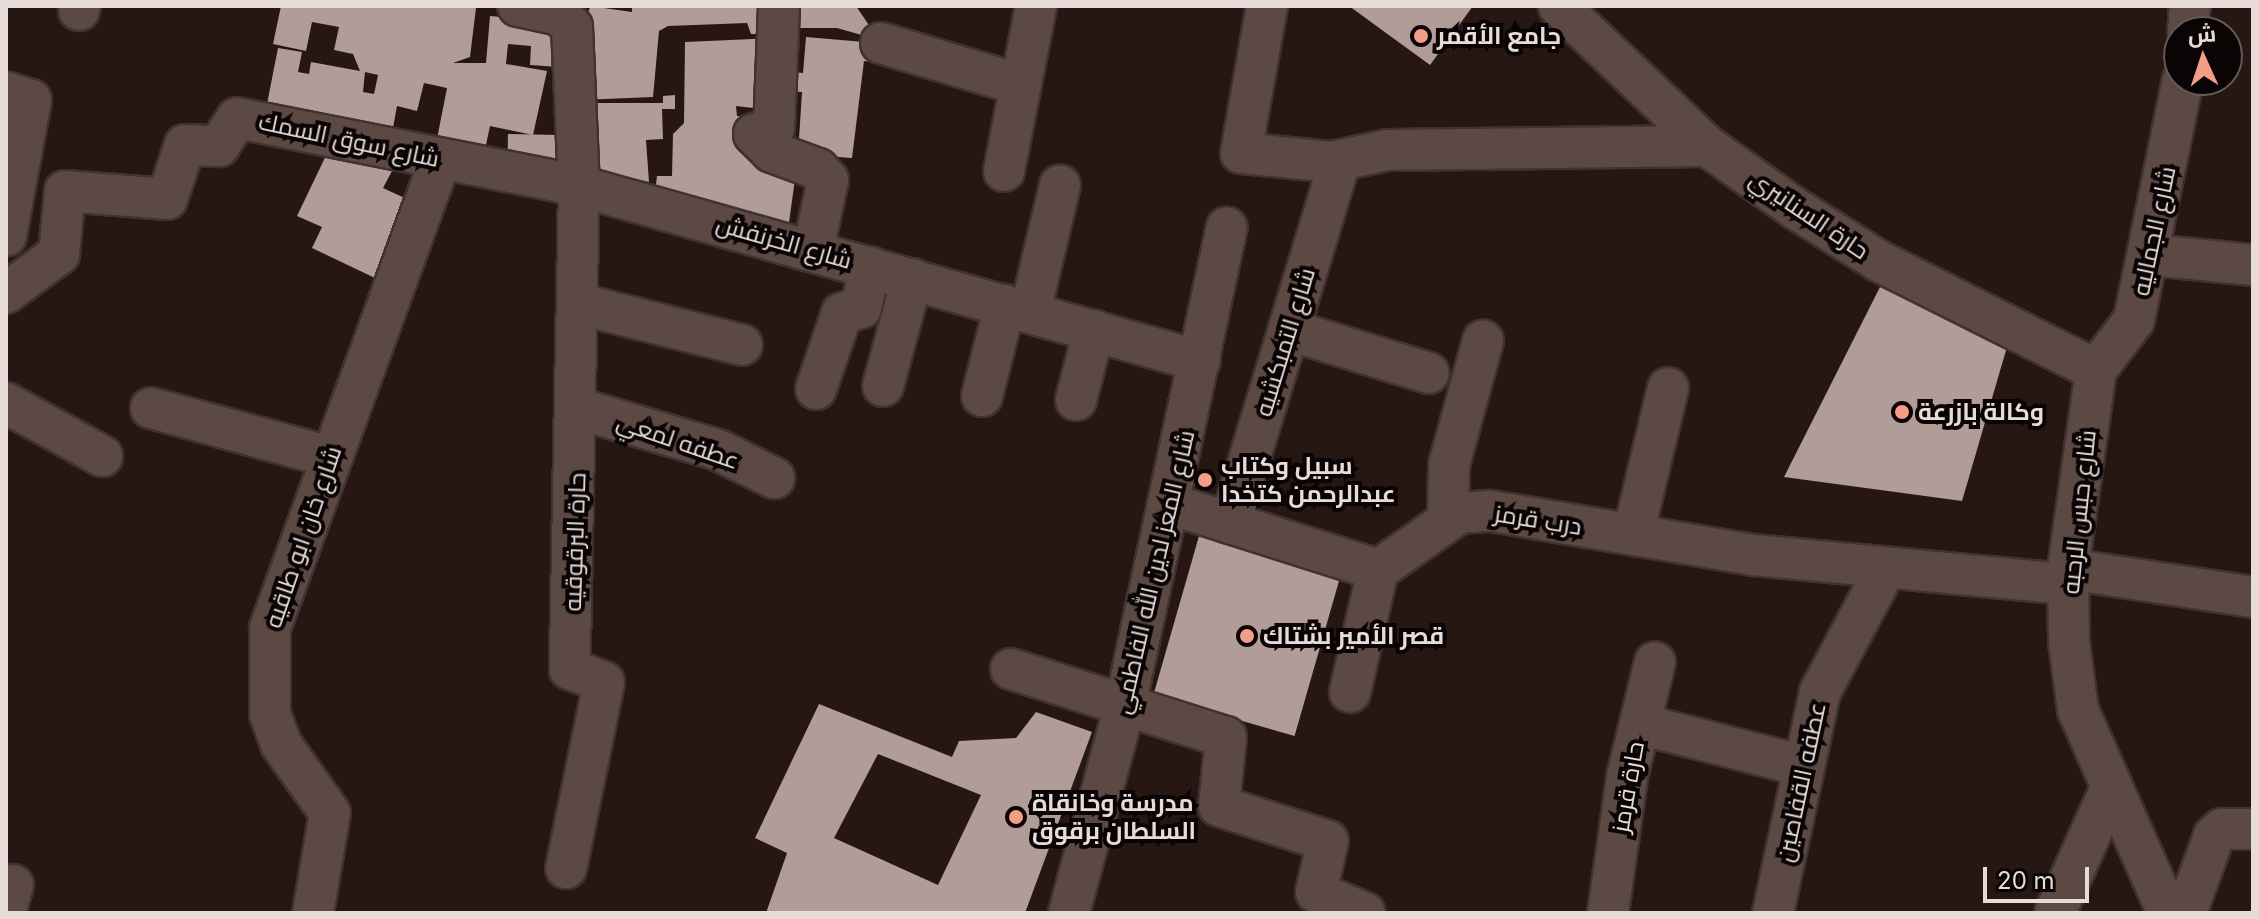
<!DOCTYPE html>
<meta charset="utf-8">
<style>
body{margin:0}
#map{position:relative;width:2259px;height:919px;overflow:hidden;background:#261713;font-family:Inter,Cairo,sans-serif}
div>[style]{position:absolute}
.building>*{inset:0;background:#b19c97;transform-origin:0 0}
.roads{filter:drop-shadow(2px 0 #3e3331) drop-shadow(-2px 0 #3e3331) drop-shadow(0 2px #3e3331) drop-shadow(0 -2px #3e3331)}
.minor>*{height:40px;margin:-20px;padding:0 20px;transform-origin:20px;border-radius:20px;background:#5c4944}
.dots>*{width:22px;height:22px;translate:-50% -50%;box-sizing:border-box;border:4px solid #0a0504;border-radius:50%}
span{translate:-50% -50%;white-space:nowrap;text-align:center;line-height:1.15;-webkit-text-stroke:8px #0a0504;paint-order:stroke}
.poi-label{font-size:24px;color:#e7dcd9;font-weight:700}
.left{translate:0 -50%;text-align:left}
.street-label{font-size:24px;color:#e7dcd9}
.frame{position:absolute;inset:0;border:8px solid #e7dcd9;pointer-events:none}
.north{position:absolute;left:2163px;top:16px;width:80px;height:80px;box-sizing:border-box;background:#0a0504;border:2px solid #625b59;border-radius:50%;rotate:357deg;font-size:22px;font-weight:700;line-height:32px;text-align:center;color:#e7dcd9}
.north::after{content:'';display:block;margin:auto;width:28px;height:36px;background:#f49e88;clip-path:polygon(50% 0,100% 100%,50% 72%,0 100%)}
.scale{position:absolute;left:1983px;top:867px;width:106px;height:36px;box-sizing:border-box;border:4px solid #e7dcd9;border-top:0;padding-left:10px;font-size:24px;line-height:28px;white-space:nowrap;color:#e7dcd9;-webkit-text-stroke:6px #0a0504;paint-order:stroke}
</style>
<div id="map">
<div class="building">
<i style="clip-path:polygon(evenodd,281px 6px,476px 8px,470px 57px,453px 63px,486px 63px,490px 16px,563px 22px,559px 67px,530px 65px,531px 46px,508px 44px,506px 64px,547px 71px,533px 135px,490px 126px,482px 164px,434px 154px,447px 88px,424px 83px,417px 111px,397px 106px,390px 144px,264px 119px,278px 48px,302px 52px,298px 72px,309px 74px,311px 62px,360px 71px,353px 54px,334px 50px,339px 27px,312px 22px,306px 51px,273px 44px,281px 6px,365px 72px,378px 75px,374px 94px,363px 92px,365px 72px)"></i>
<i style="clip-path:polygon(590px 6px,632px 12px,632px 6px,768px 6px,768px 15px,758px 16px,759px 34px,751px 34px,747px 23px,668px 26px,659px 31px,653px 97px,580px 100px,578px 56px)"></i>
<i style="clip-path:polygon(792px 6px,856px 6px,879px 40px,837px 28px,792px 28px)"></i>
<i style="clip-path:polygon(1349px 6px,1473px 6px,1430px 65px)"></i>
<i style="clip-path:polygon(806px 37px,876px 43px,875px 62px,864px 61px,852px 158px,798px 154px,802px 92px,782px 91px,784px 71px,803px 73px)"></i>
<i style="clip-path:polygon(777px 38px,770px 110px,736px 106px,737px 116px,743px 116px,744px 148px,795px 179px,788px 230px,654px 201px,657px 176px,672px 176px,673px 134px,684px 123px,685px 42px)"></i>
<i style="clip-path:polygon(675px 95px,675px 109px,662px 109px,663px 139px,646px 140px,649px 182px,581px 166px,586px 103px,663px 103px,663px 96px)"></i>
<i style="left:508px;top:134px;width:52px;height:40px;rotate:1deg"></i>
<i style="clip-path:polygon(332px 143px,392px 171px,383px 188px,411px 201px,375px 278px,312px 248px,322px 227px,297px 216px)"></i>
<i style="clip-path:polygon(1880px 287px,2007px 347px,1962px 501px,1784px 477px)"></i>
<i style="left:1199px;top:536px;width:147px;height:166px;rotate:16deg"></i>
<i style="clip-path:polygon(evenodd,819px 704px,952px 757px,959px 741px,1016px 738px,1036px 712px,1092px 732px,1025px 913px,766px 913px,787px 853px,755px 838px,819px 704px,878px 754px,981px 795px,938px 885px,834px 838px,878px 754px)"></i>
</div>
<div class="roads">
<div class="minor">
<i style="left:518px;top:6px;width:43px;rotate:12.1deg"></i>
<i style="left:560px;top:15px;width:17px;rotate:45deg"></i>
<i style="left:572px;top:27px;width:159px;rotate:87.5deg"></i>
<i style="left:579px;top:186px;width:645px;rotate:15.74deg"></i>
<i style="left:779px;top:6px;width:122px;rotate:92.3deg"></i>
<i style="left:774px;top:128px;width:21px;rotate:163deg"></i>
<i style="left:754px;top:134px;width:25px;rotate:45deg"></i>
<i style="left:772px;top:152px;width:49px;rotate:20.3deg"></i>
<i style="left:818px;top:169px;width:15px;rotate:48deg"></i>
<i style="left:828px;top:180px;width:72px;rotate:102.1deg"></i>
<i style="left:1267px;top:6px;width:149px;rotate:100deg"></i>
<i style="left:1241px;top:153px;width:90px;rotate:5.7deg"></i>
<i style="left:1331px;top:162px;width:58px;rotate:-11.9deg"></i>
<i style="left:1388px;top:150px;width:319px;rotate:-0.7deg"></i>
<i style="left:1559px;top:6px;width:204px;rotate:43.4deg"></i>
<i style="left:1707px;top:146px;width:109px;rotate:35.3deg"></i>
<i style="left:1796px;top:209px;width:98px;rotate:32.1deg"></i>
<i style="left:1879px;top:261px;width:243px;rotate:26.7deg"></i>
<i style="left:79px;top:10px;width:4px;rotate:-76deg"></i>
<i style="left:2188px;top:32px;width:26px;rotate:-86deg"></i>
<i style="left:881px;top:43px;width:146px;rotate:16.7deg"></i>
<i style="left:6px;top:92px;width:26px;rotate:18deg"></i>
<i style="left:31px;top:100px;width:138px;rotate:100.4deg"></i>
<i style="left:1004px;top:171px;width:168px;rotate:-79deg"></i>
<i style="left:2152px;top:255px;width:101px;rotate:5.7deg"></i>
<i style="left:6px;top:293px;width:66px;rotate:-36.3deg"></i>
<i style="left:59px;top:254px;width:63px;rotate:-84.6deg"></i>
<i style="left:65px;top:191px;width:102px;rotate:4.5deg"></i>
<i style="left:167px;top:199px;width:57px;rotate:-71.6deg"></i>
<i style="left:185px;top:145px;width:34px;rotate:2deg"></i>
<i style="left:219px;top:146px;width:33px;rotate:-57deg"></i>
<i style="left:237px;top:118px;width:349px;rotate:11.2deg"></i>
<i style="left:579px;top:186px;width:483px;rotate:91.1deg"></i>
<i style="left:570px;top:669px;width:36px;rotate:21deg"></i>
<i style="left:604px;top:682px;width:190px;rotate:101.5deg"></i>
<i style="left:579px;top:304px;width:168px;rotate:14.1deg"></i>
<i style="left:1030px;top:312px;width:130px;rotate:-76.7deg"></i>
<i style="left:1289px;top:330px;width:146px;rotate:17.1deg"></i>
<i style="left:2096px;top:370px;width:201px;rotate:98deg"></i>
<i style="left:2068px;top:569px;width:73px;rotate:89.2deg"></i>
<i style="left:2069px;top:642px;width:69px;rotate:82.5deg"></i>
<i style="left:2078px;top:710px;width:222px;rotate:66.1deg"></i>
<i style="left:2096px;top:370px;width:63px;rotate:-52.8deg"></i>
<i style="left:2134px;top:320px;width:245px;rotate:-78.5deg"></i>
<i style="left:883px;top:386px;width:111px;rotate:-74.8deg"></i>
<i style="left:816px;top:389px;width:80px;rotate:-71.1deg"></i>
<i style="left:842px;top:313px;width:20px;rotate:-15deg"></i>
<i style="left:861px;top:308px;width:42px;rotate:-77.6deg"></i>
<i style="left:982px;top:396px;width:94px;rotate:-75.8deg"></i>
<i style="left:1076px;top:400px;width:72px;rotate:-75.6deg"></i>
<i style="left:6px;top:403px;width:110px;rotate:28.9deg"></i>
<i style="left:151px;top:408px;width:186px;rotate:15.3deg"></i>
<i style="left:580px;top:409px;width:144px;rotate:16.5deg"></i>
<i style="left:718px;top:450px;width:63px;rotate:26.6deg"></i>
<i style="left:1170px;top:504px;width:218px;rotate:17.6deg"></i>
<i style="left:1378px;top:570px;width:99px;rotate:-35.1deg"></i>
<i style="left:1459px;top:513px;width:32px;rotate:-4deg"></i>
<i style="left:1491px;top:511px;width:266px;rotate:9.5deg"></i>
<i style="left:1753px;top:555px;width:316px;rotate:5.3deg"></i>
<i style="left:1448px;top:519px;width:54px;rotate:-88.9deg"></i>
<i style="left:1449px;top:465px;width:129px;rotate:-74.7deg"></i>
<i style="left:1230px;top:523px;width:378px;rotate:-73.1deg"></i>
<i style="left:1633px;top:535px;width:151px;rotate:-76.6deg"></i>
<i style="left:2068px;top:569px;width:187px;rotate:8.6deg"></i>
<i style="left:1011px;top:669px;width:225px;rotate:17.6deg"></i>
<i style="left:1226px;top:737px;width:69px;rotate:95.8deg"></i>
<i style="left:1219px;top:806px;width:114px;rotate:17.8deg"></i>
<i style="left:1328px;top:841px;width:52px;rotate:103.2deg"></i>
<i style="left:1316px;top:892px;width:53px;rotate:23.2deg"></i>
<i style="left:1350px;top:692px;width:125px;rotate:-77.1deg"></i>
<i style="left:1640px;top:724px;width:169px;rotate:14.4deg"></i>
<i style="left:6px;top:909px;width:25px;rotate:-74deg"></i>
<i style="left:313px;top:913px;width:101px;rotate:-80.4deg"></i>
<i style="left:330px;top:813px;width:85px;rotate:-125.4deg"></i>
<i style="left:281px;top:744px;width:32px;rotate:-110deg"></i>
<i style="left:270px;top:714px;width:86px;rotate:-90deg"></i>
<i style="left:270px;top:628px;width:497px;rotate:-70deg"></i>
<i style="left:1069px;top:913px;width:214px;rotate:-74.9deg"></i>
<i style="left:1125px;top:706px;width:489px;rotate:-78deg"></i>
<i style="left:1608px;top:913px;width:137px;rotate:-82deg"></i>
<i style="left:1627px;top:777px;width:118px;rotate:-76.3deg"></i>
<i style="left:1773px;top:913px;width:226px;rotate:-78deg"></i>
<i style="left:1820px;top:692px;width:138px;rotate:-62deg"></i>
<i style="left:2055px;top:913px;width:133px;rotate:-65.9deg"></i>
<i style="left:2186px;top:913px;width:82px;rotate:-70deg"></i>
<i style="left:2214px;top:836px;width:11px;rotate:-41deg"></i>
<i style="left:2222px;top:829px;width:31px"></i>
</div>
</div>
<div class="dots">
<i style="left:1421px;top:36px;background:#f49e88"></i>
<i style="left:1902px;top:412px;background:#f49e88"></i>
<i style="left:1205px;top:480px;background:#f49e88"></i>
<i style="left:1247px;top:636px;background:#f49e88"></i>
<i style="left:1016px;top:817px;background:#f49e88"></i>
</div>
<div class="poi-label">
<span class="left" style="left:1437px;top:36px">جامع الأقمر</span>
<span class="left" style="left:1918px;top:412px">وكالة بازرعة</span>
<span class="left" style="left:1221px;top:480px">سبيل وكتاب<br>عبدالرحمن كتخدا</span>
<span class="left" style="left:1263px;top:636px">قصر الأمير بشتاك</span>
<span class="left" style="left:1032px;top:817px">مدرسة وخانقاة<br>السلطان برقوق</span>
</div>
<div class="street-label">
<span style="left:349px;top:140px;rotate:12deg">شارع سوق السمك</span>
<span style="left:1809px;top:215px;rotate:34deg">حارة السنانيري</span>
<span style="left:2154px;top:231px;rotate:-78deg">شارع الجماليه</span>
<span style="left:784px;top:242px;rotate:16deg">شارع الخرنفش</span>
<span style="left:1285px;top:342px;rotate:-73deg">شارع التمبكشيه</span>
<span style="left:678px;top:441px;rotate:19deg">عطفه لمعي</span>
<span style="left:2079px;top:512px;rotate:-84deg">شارع حبس الرحبه</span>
<span style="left:1538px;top:520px;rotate:9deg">درب قرمز</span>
<span style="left:303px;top:537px;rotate:-71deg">شارع خان ابو طاقيه</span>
<span style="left:575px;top:542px;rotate:-88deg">حارة البرقوقيه</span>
<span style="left:1154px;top:572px;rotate:-77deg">شارع المعز لدين الله الفاطمي</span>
<span style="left:1801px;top:782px;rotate:-78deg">عطفه القفاصين</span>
<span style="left:1628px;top:787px;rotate:-80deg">حارة قرمز</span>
</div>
<div class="frame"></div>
<div class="north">ش</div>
<div class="scale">20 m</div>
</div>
